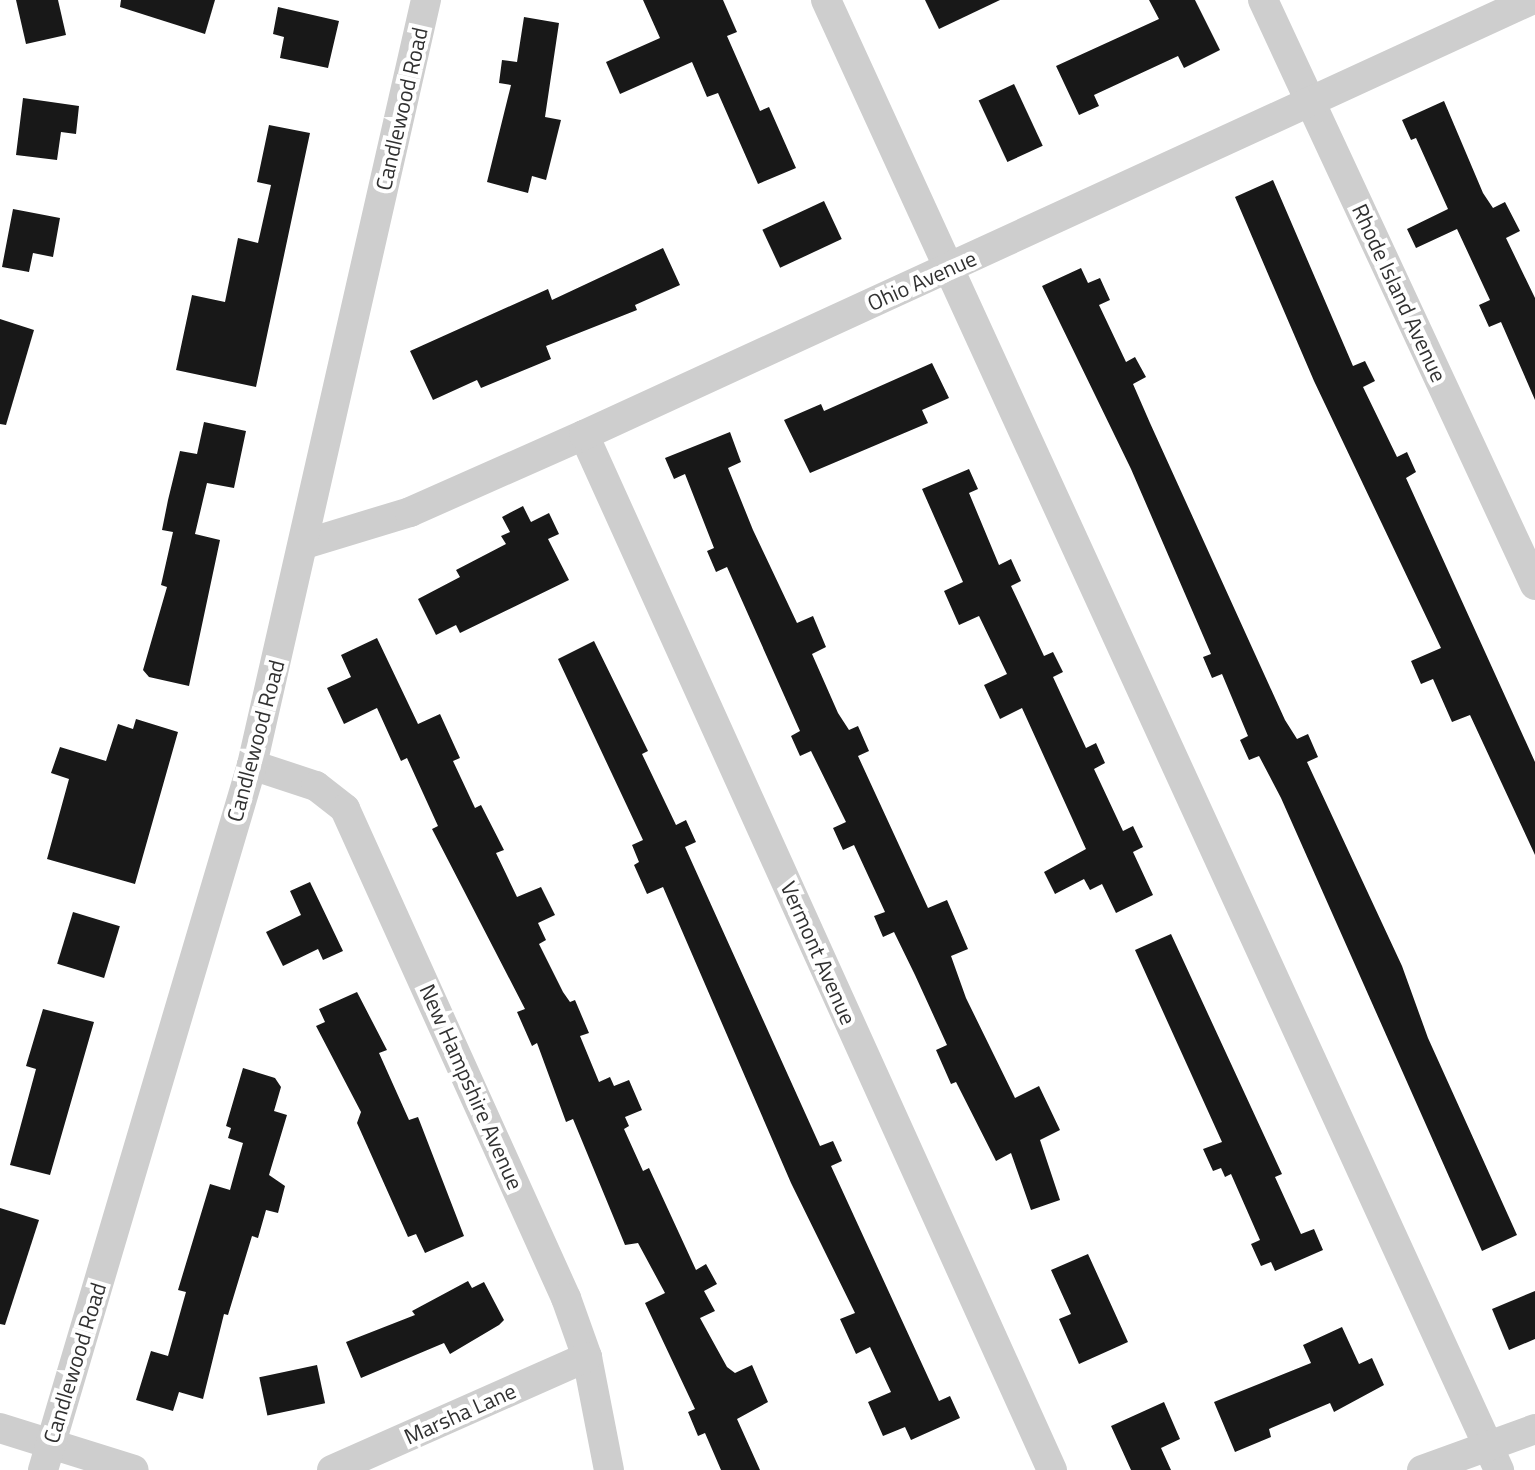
<!DOCTYPE html>
<style>
body{margin:0}
#map{position:relative;width:1535px;height:1470px;overflow:hidden;background:#fff;font-family:"Titillium Web",sans-serif}
div>[style]{position:absolute}
.building>*{inset:0;background:#181818;transform-origin:0 0}
.minor>*{height:30px;margin:-15px;padding:0 15px;transform-origin:15px;border-radius:15px;background:#cecece}
span{translate:-50% -50%;white-space:nowrap;text-align:center;line-height:1.15;-webkit-text-stroke:8px #fff;paint-order:stroke}
.street-label{font-size:22px;color:#313131}
</style>
<div id="map">
<div class="building">
<i style="clip-path:polygon(16px 0,58px 0,66px 35px,26px 44px)"></i>
<i style="clip-path:polygon(121px 0,215px 0,205px 34px,120px 7px)"></i>
<i style="clip-path:polygon(643px 0,723px 0,737px 32px,727px 36px,760px 111px,769px 107px,796px 168px,758px 184px,718px 93px,707px 97px,692px 62px,620px 94px,606px 62px,660px 38px)"></i>
<i style="clip-path:polygon(925px 0,1000px 0,939px 29px)"></i>
<i style="clip-path:polygon(1149px 0,1195px 0,1220px 50px,1184px 68px,1178px 56px,1094px 95px,1099px 106px,1079px 115px,1056px 66px,1159px 19px)"></i>
<i style="clip-path:polygon(278px 7px,339px 21px,328px 68px,280px 58px,284px 37px,273px 34px)"></i>
<i style="clip-path:polygon(524px 17px,559px 23px,545px 117px,561px 120px,546px 180px,532px 176px,528px 193px,487px 182px,511px 85px,499px 83px,502px 60px,517px 62px)"></i>
<i style="left:1014px;top:84px;width:68px;height:39px;rotate:65deg"></i>
<i style="clip-path:polygon(23px 98px,79px 106px,76px 134px,61px 132px,57px 160px,16px 155px)"></i>
<i style="clip-path:polygon(1444px 101px,1483px 193px,1493px 208px,1505px 202px,1520px 231px,1506px 238px,1535px 298px,1535px 400px,1501px 322px,1489px 327px,1479px 305px,1490px 300px,1457px 229px,1416px 248px,1407px 229px,1448px 209px,1416px 138px,1411px 140px,1402px 120px)"></i>
<i style="clip-path:polygon(269px 125px,310px 133px,256px 387px,176px 370px,192px 295px,225px 302px,238px 238px,258px 243px,271px 185px,257px 182px)"></i>
<i style="clip-path:polygon(1273px 180px,1353px 366px,1365px 361px,1375px 381px,1363px 387px,1397px 457px,1407px 452px,1416px 472px,1406px 478px,1535px 762px,1535px 855px,1470px 715px,1452px 722px,1433px 679px,1421px 684px,1411px 661px,1441px 648px,1314px 381px,1235px 197px)"></i>
<i style="left:824px;top:201px;width:42px;height:68px;rotate:65deg"></i>
<i style="clip-path:polygon(13px 209px,60px 218px,53px 257px,33px 253px,29px 272px,2px 267px)"></i>
<i style="clip-path:polygon(663px 248px,680px 285px,635px 305px,637px 310px,546px 346px,551px 359px,481px 388px,477px 380px,433px 400px,410px 351px,548px 289px,552px 300px)"></i>
<i style="clip-path:polygon(1081px 268px,1088px 283px,1100px 278px,1110px 300px,1099px 305px,1126px 362px,1135px 357px,1146px 377px,1133px 384px,1150px 423px,1285px 720px,1297px 739px,1308px 734px,1318px 757px,1307px 762px,1402px 966px,1428px 1038px,1517px 1235px,1482px 1251px,1281px 798px,1259px 756px,1249px 760px,1240px 740px,1248px 736px,1222px 674px,1212px 678px,1203px 657px,1211px 654px,1131px 469px,1042px 286px)"></i>
<i style="clip-path:polygon(0 319px,34px 330px,6px 425px,0 424px)"></i>
<i style="clip-path:polygon(932px 363px,949px 398px,922px 410px,928px 423px,810px 473px,784px 420px,821px 404px,824px 411px)"></i>
<i style="clip-path:polygon(204px 422px,246px 431px,234px 488px,207px 483px,195px 534px,220px 540px,189px 686px,149px 677px,143px 670px,167px 587px,161px 585px,173px 532px,162px 530px,168px 500px,180px 451px,197px 454px)"></i>
<i style="clip-path:polygon(730px 432px,741px 462px,728px 468px,753px 530px,797px 623px,813px 616px,826px 647px,812px 654px,838px 713px,849px 730px,858px 726px,869px 751px,858px 756px,928px 908px,947px 900px,968px 949px,951px 956px,966px 998px,1015px 1098px,1039px 1086px,1060px 1130px,1040px 1140px,1060px 1200px,1031px 1210px,1011px 1153px,996px 1161px,956px 1082px,951px 1084px,936px 1050px,947px 1045px,915px 975px,894px 932px,883px 937px,874px 916px,885px 912px,854px 845px,843px 850px,833px 828px,846px 822px,811px 751px,800px 756px,791px 736px,800px 731px,727px 567px,716px 572px,707px 551px,714px 548px,685px 474px,674px 479px,665px 458px)"></i>
<i style="clip-path:polygon(969px 469px,978px 489px,969px 493px,999px 565px,1011px 559px,1021px 581px,1011px 586px,1044px 656px,1053px 652px,1063px 672px,1053px 677px,1086px 748px,1096px 743px,1105px 763px,1094px 769px,1123px 831px,1133px 826px,1143px 847px,1133px 852px,1153px 895px,1116px 913px,1102px 884px,1090px 890px,1084px 879px,1055px 894px,1044px 872px,1086px 849px,1022px 708px,1000px 719px,984px 685px,1007px 674px,979px 616px,959px 625px,944px 591px,963px 582px,922px 489px)"></i>
<i style="clip-path:polygon(523px 506px,531px 522px,549px 513px,559px 534px,548px 539px,569px 580px,460px 633px,456px 625px,436px 635px,418px 599px,460px 577px,456px 570px,506px 544px,501px 536px,510px 532px,502px 517px)"></i>
<i style="clip-path:polygon(377px 638px,418px 724px,440px 714px,460px 758px,453px 761px,475px 808px,481px 805px,504px 850px,496px 853px,517px 897px,541px 887px,555px 915px,538px 923px,546px 940px,539px 944px,563px 992px,570px 1002px,575px 1000px,589px 1033px,580px 1036px,599px 1082px,610px 1077px,614px 1086px,629px 1080px,642px 1110px,625px 1117px,629px 1126px,624px 1129px,643px 1171px,649px 1168px,696px 1270px,706px 1264px,717px 1284px,704px 1291px,715px 1311px,700px 1318px,727px 1367px,735px 1373px,752px 1365px,768px 1402px,737px 1419px,760px 1470px,721px 1470px,705px 1433px,698px 1436px,688px 1412px,695px 1409px,645px 1303px,665px 1293px,638px 1243px,625px 1245px,573px 1119px,566px 1122px,537px 1043px,532px 1046px,517px 1012px,525px 1009px,432px 829px,438px 826px,407px 758px,401px 761px,377px 708px,344px 724px,327px 688px,351px 677px,341px 655px)"></i>
<i style="clip-path:polygon(594px 641px,648px 751px,642px 754px,676px 825px,686px 820px,696px 842px,685px 847px,820px 1146px,833px 1141px,842px 1161px,831px 1166px,939px 1401px,950px 1396px,960px 1418px,911px 1440px,905px 1427px,883px 1436px,868px 1402px,891px 1392px,870px 1347px,856px 1354px,840px 1319px,855px 1313px,791px 1183px,663px 887px,647px 894px,634px 865px,639px 862px,632px 845px,643px 840px,558px 659px)"></i>
<i style="clip-path:polygon(136px 719px,178px 732px,135px 884px,47px 859px,69px 779px,51px 773px,60px 747px,106px 761px,118px 724px,133px 729px)"></i>
<i style="clip-path:polygon(310px 882px,343px 951px,323px 960px,318px 949px,283px 966px,266px 932px,301px 915px,290px 891px)"></i>
<i style="left:73px;top:912px;width:49px;height:54px;rotate:17deg"></i>
<i style="clip-path:polygon(1171px 934px,1282px 1174px,1275px 1177px,1301px 1234px,1314px 1229px,1323px 1250px,1275px 1271px,1271px 1262px,1261px 1266px,1251px 1244px,1260px 1240px,1231px 1174px,1225px 1177px,1221px 1168px,1213px 1171px,1203px 1149px,1222px 1142px,1135px 950px)"></i>
<i style="clip-path:polygon(357px 992px,387px 1050px,379px 1053px,409px 1120px,418px 1117px,464px 1236px,425px 1253px,416px 1234px,408px 1237px,357px 1123px,361px 1112px,316px 1026px,325px 1022px,319px 1009px)"></i>
<i style="clip-path:polygon(43px 1009px,94px 1022px,50px 1175px,10px 1165px,36px 1069px,26px 1066px)"></i>
<i style="clip-path:polygon(243px 1068px,275px 1078px,281px 1087px,274px 1111px,287px 1115px,269px 1175px,285px 1186px,278px 1213px,266px 1210px,258px 1238px,252px 1236px,228px 1315px,224px 1314px,203px 1399px,179px 1392px,173px 1411px,136px 1400px,151px 1351px,168px 1356px,186px 1292px,178px 1290px,210px 1184px,230px 1190px,243px 1143px,228px 1138px,231px 1128px,226px 1126px)"></i>
<i style="clip-path:polygon(0 1208px,39px 1220px,5px 1325px,0 1324px)"></i>
<i style="clip-path:polygon(1088px 1254px,1128px 1342px,1079px 1364px,1059px 1319px,1071px 1314px,1051px 1270px)"></i>
<i style="clip-path:polygon(468px 1281px,472px 1288px,484px 1282px,504px 1320px,499px 1325px,450px 1354px,444px 1343px,361px 1378px,346px 1342px,415px 1315px,412px 1311px)"></i>
<i style="clip-path:polygon(1535px 1291px,1535px 1339px,1509px 1350px,1492px 1309px)"></i>
<i style="clip-path:polygon(1342px 1327px,1359px 1364px,1372px 1358px,1384px 1385px,1334px 1412px,1330px 1403px,1269px 1429px,1271px 1437px,1235px 1452px,1214px 1402px,1311px 1363px,1303px 1345px)"></i>
<i style="left:317px;top:1365px;width:39px;height:59px;rotate:78deg"></i>
<i style="clip-path:polygon(1164px 1402px,1180px 1439px,1161px 1448px,1171px 1470px,1131px 1470px,1111px 1426px)"></i>
</div>
<div class="minor">
<i style="left:826px;top:0;width:1617px;rotate:65.4deg"></i>
<i style="left:1263px;top:0;width:645px;rotate:65.06deg"></i>
<i style="left:584px;top:435px;width:1136px;rotate:65.67deg"></i>
<i style="left:305px;top:544px;width:110px;rotate:-16.9deg"></i>
<i style="left:410px;top:512px;width:190px;rotate:-23.9deg"></i>
<i style="left:584px;top:435px;width:1042px;rotate:-24.67deg"></i>
<i style="left:252px;top:765px;width:67px;rotate:18.2deg"></i>
<i style="left:316px;top:786px;width:37px;rotate:38deg"></i>
<i style="left:345px;top:809px;width:537px;rotate:65.68deg"></i>
<i style="left:566px;top:1298px;width:63px;rotate:70.4deg"></i>
<i style="left:587px;top:1357px;width:115px;rotate:79deg"></i>
<i style="left:0;top:1428px;width:140px;rotate:17.4deg"></i>
<i style="left:43px;top:1470px;width:735px;rotate:-73.49deg"></i>
<i style="left:252px;top:765px;width:785px;rotate:-77.19deg"></i>
<i style="left:332px;top:1470px;width:279px;rotate:-23.9deg"></i>
<i style="left:1422px;top:1470px;width:120px;rotate:-19.9deg"></i>
</div>
<div class="street-label">
<span style="left:402px;top:109px;rotate:-77deg">Candlewood Road</span>
<span style="left:922px;top:281px;rotate:-24deg">Ohio Avenue</span>
<span style="left:1399px;top:293px;rotate:65deg">Rhode Island Avenue</span>
<span style="left:256px;top:741px;rotate:-75deg">Candlewood Road</span>
<span style="left:818px;top:953px;rotate:66deg">Vermont Avenue</span>
<span style="left:471px;top:1087px;rotate:66deg">New Hampshire Avenue</span>
<span style="left:75px;top:1363px;rotate:-73deg">Candlewood Road</span>
<span style="left:460px;top:1414px;rotate:-24deg">Marsha Lane</span>
</div>
</div>
